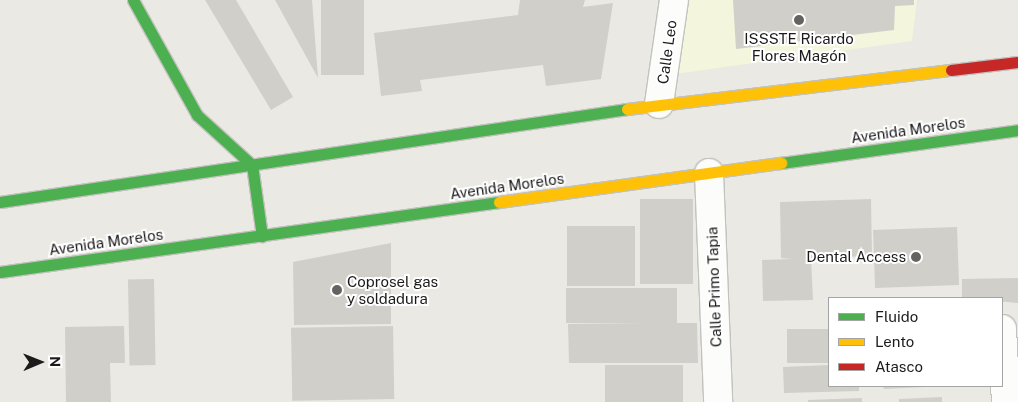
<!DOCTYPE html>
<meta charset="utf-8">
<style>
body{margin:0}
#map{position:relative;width:1018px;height:402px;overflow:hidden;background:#eae9e3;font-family:"Public Sans",sans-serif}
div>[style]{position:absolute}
.education>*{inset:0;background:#f3f5dc}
.building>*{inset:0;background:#d1cfca;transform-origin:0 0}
.roads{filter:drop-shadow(1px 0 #c2c2bf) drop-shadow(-1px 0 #c2c2bf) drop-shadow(0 1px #c2c2bf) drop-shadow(0 -1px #c2c2bf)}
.street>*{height:28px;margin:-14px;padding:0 14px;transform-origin:14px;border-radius:14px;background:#fcfcfb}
.fast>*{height:11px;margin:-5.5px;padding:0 5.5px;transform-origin:5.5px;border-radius:5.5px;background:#4caf50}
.slow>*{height:11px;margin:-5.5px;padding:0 5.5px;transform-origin:5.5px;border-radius:5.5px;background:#ffc107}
.jam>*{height:11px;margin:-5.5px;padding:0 5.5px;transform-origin:5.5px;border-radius:5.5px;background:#c62828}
.dots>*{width:14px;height:14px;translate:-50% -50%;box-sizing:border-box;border:2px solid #fff;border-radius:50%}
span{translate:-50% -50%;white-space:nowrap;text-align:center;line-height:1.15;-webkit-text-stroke:4px #fff;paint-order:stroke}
.poi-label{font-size:15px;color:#1b1b1b}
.right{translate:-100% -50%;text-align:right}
.left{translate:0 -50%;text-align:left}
.street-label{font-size:15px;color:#1b1b1b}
.legend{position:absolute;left:828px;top:297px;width:175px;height:90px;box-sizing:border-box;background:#fff;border:1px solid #a4a4a4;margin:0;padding:6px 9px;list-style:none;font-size:15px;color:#1b1b1b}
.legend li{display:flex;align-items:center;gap:10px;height:25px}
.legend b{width:25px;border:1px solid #a4a4a4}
.north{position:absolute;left:15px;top:337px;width:50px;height:50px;-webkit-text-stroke:4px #fff;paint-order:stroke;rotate:89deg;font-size:14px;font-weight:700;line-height:20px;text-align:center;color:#1b1b1b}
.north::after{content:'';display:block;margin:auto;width:18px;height:22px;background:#1b1b1b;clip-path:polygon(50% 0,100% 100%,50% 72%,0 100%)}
</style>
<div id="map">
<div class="education">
<i style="clip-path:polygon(686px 0,917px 0,912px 41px,675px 74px)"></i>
</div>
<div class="building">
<i style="clip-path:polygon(205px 0,236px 0,293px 97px,271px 110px)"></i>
<i style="clip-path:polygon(275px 0,312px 0,318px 78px)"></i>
<i style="left:321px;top:0;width:43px;height:75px"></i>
<i style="clip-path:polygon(520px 0,585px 0,583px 7px,613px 3px,601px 79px,546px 86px,543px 65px,420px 80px,422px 91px,381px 96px,374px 33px,518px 15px)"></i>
<i style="clip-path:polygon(733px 0,914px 0,914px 5px,895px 6px,894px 30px,736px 49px)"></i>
<i style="left:640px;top:199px;width:53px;height:85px"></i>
<i style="clip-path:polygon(871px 199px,872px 256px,811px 258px,813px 300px,763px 301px,762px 260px,792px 259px,781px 258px,780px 202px)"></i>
<i style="left:567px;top:226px;width:68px;height:60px"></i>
<i style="left:957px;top:227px;width:58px;height:84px;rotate:88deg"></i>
<i style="clip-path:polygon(391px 243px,391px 324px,294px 325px,293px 262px)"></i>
<i style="clip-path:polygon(1018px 278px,1018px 303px,962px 298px,962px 279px)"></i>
<i style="left:154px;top:279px;width:86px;height:26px;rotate:89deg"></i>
<i style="clip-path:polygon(566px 288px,677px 288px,677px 323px,697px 323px,698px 363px,569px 363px,568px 324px,644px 323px,566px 323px)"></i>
<i style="clip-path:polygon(124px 326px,125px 363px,110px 363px,111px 402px,66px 402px,65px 327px)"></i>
<i style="left:393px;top:326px;width:73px;height:102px;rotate:89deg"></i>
<i style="left:829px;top:329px;width:34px;height:42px;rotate:90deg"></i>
<i style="left:605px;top:365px;width:78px;height:37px"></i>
<i style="clip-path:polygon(829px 365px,829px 386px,859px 386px,859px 391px,784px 393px,783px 367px)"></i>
<i style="clip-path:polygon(883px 386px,924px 386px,924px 387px,884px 389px)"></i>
<i style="clip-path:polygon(942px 397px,942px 402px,899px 402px,899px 399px)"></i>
<i style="clip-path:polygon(862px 398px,862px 402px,808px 402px,808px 400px)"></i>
</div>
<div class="roads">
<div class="street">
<i style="left:659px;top:104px;width:105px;rotate:-81.8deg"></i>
<i style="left:709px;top:173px;width:229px;rotate:87.7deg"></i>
<i style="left:1002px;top:329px;width:73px;rotate:86.9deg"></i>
</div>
<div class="fast">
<i style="left:133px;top:0;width:132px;rotate:60.9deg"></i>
<i style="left:197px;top:115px;width:74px;rotate:42.3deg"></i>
<i style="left:252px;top:165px;width:72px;rotate:82deg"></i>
<i style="left:781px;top:163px;width:239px;rotate:-7.9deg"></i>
<i style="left:0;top:202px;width:634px;rotate:-8.44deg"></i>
<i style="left:0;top:272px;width:504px;rotate:-7.99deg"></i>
</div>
<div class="slow">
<i style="left:627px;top:109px;width:326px;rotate:-6.9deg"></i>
<i style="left:499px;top:202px;width:285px;rotate:-7.9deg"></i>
</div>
<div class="jam">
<i style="left:951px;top:70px;width:67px;rotate:-6.8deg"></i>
</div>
</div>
<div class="dots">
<i style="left:799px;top:20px;background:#636361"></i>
<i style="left:916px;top:257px;background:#636361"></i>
<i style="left:337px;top:290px;background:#636361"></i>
</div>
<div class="poi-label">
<span style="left:799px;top:47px">ISSSTE Ricardo<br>Flores Magón</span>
<span class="right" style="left:906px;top:257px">Dental Access</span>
<span class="left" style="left:347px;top:290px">Coprosel gas<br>y soldadura</span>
</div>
<div class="street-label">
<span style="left:667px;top:52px;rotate:-82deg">Calle Leo</span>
<span style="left:908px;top:130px;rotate:-8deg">Avenida Morelos</span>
<span style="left:507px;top:186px;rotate:-8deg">Avenida Morelos</span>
<span style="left:106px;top:242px;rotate:-8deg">Avenida Morelos</span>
<span style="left:714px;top:287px;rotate:-92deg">Calle Primo Tapia</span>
</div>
<ul class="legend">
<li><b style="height:6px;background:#4caf50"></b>Fluido</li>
<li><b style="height:6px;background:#ffc107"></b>Lento</li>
<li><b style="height:6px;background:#c62828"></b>Atasco</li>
</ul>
<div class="north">N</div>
</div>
